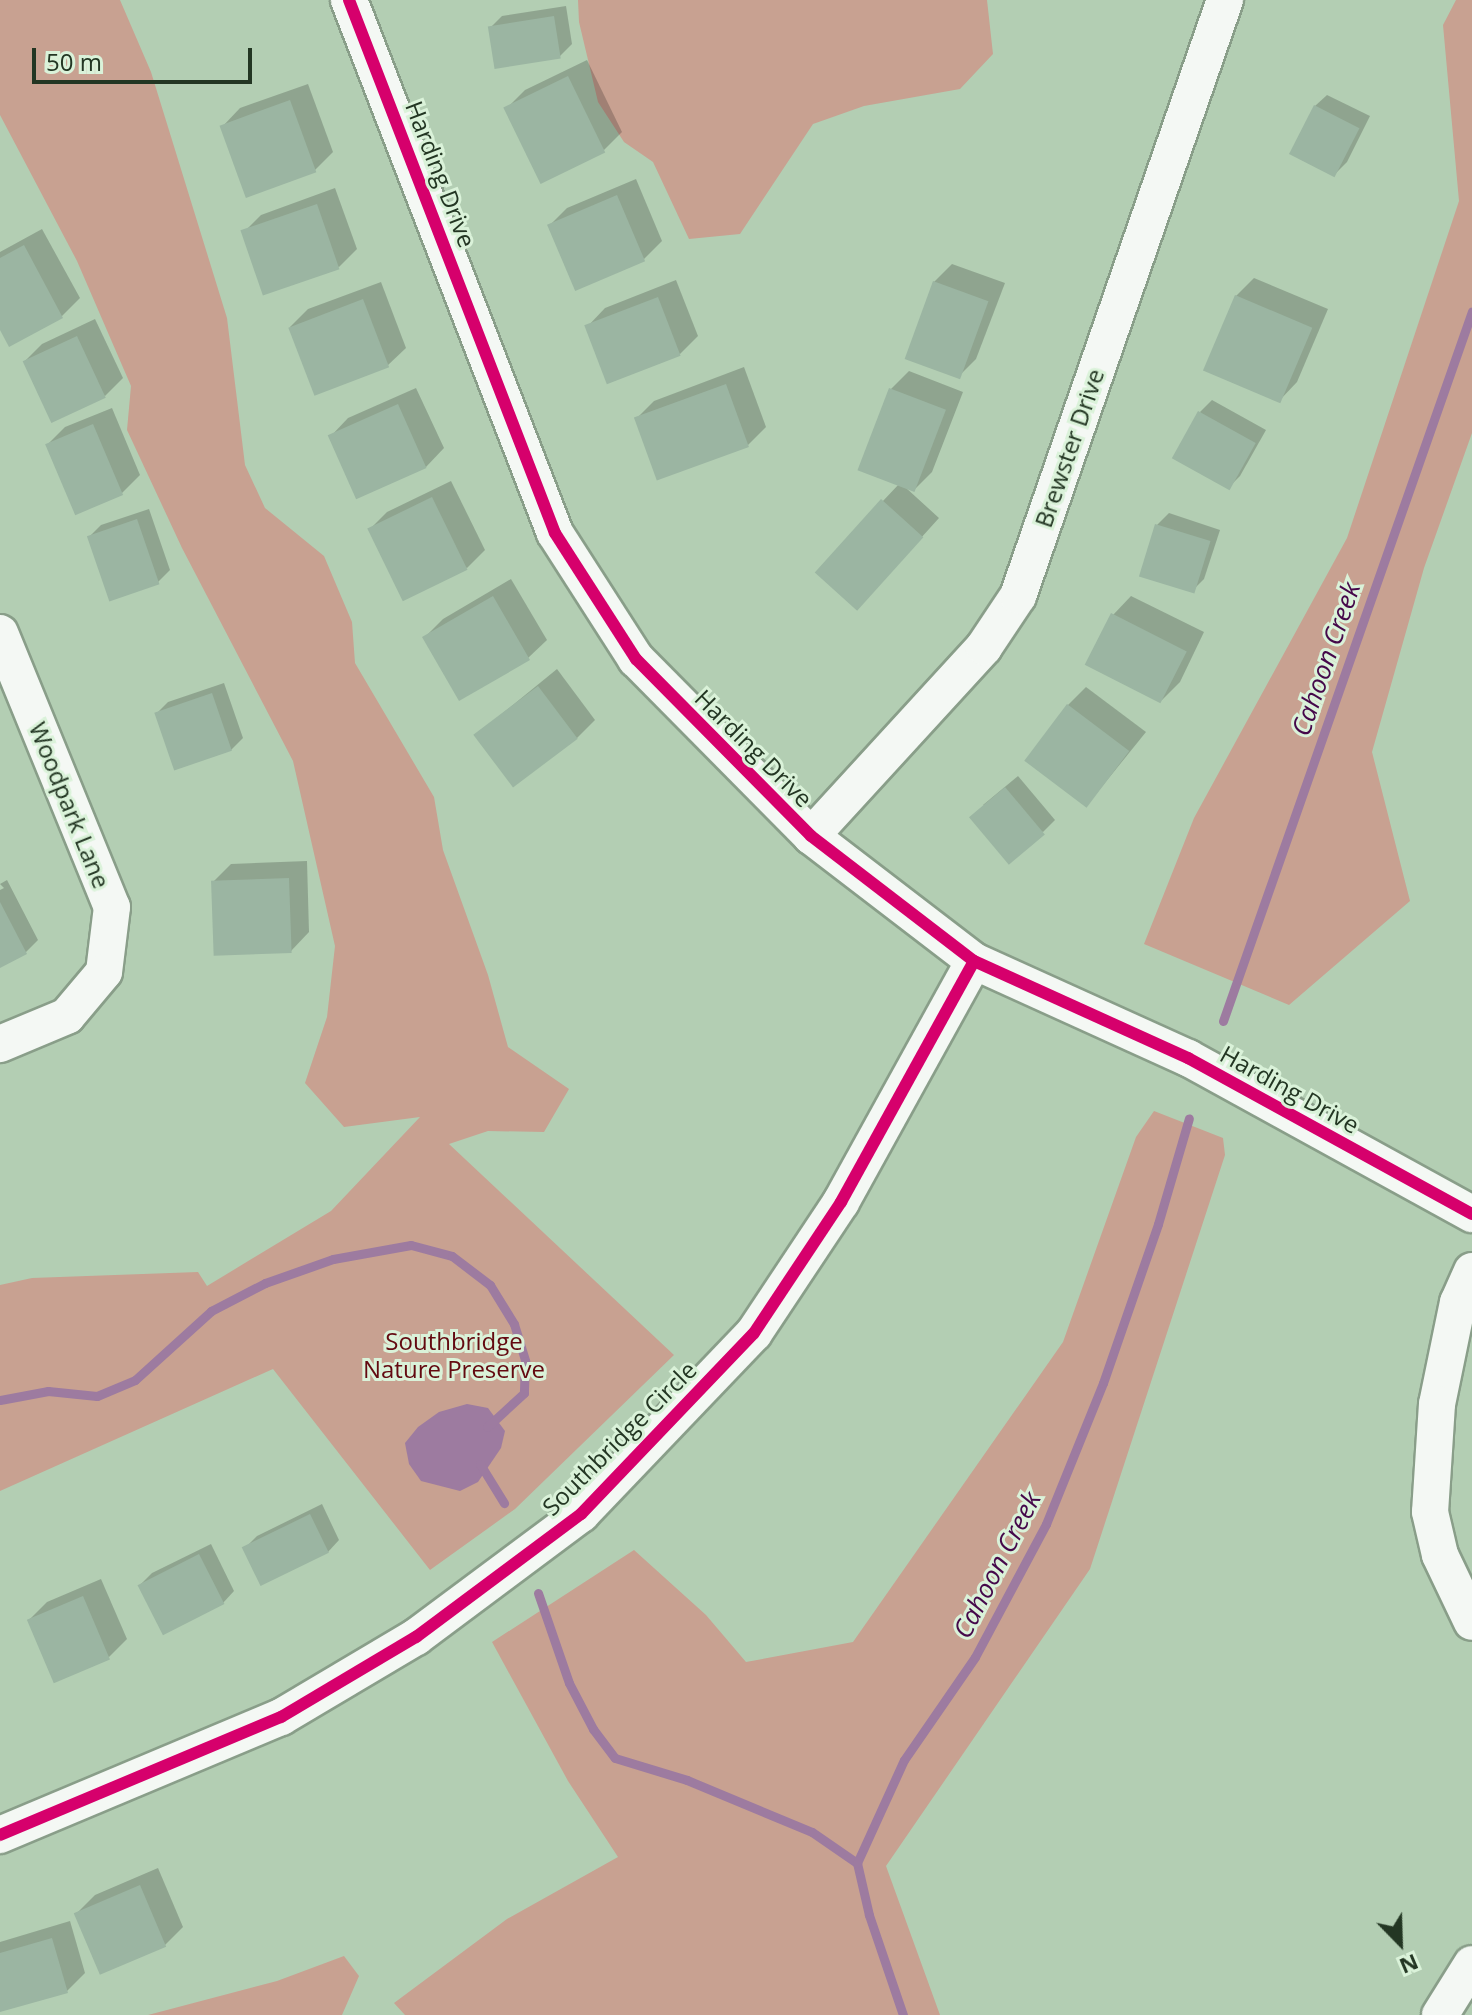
<!DOCTYPE html>
<style>
body{margin:0}
#map{position:relative;width:1472px;height:2015px;overflow:hidden;background:#b3ceb3;font-family:"Open Sans",sans-serif}
div>[style]{position:absolute}
.green>*{inset:0;background:#c8a191}
.water>*{inset:0;background:#9d7ba0}
.shadow>*{inset:0;background:#0003}
.stream>*{height:9px;margin:-4.5px;padding:0 4.5px;transform-origin:4.5px;border-radius:4.5px;background:#9d7ba0}
.building>*{inset:0;background:#9bb5a2;transform-origin:0 0}
.roads{filter:drop-shadow(2px 0 #899e89) drop-shadow(-2px 0 #899e89) drop-shadow(0 2px #899e89) drop-shadow(0 -2px #899e89)}
.minor>*{height:36px;margin:-18px;padding:0 18px;transform-origin:18px;border-radius:18px;background:#f4f8f4}
.cycleway>*{height:12px;margin:-6px;padding:0 6px;transform-origin:6px;border-radius:6px;background:#d6006c}
span{translate:-50% -50%;white-space:nowrap;text-align:center;line-height:1.15;-webkit-text-stroke:6px #daf2d9;paint-order:stroke}
.street-label{font-size:24px;color:#233623}
.park-label{font-size:24px;color:#630910}
.water-label{font-size:26px;color:#45084a;font-style:italic}
.north{position:absolute;left:1360px;top:1903px;width:80px;height:80px;-webkit-text-stroke:6px #daf2d9;paint-order:stroke;rotate:157deg;font-size:22px;font-weight:700;line-height:32px;text-align:center;color:#233623}
.north::after{content:'';display:block;margin:auto;width:28px;height:36px;background:#233623;clip-path:polygon(50% 0,100% 100%,50% 72%,0 100%)}
.scale{position:absolute;left:32px;top:48px;width:220px;height:36px;box-sizing:border-box;border:4px solid #233623;border-top:0;padding-left:10px;font-size:24px;line-height:28px;white-space:nowrap;color:#233623;-webkit-text-stroke:6px #daf2d9;paint-order:stroke}
</style>
<div id="map">
<div class="green">
<i style="clip-path:polygon(0 0,120px 0,151px 72px,227px 318px,245px 465px,265px 508px,324px 556px,352px 622px,355px 663px,434px 797px,443px 850px,488px 975px,508px 1047px,569px 1089px,544px 1132px,488px 1131px,449px 1144px,674px 1355px,515px 1509px,430px 1570px,273px 1369px,0 1491px,0 1285px,32px 1278px,198px 1272px,207px 1286px,331px 1211px,420px 1117px,344px 1127px,305px 1083px,327px 1017px,335px 946px,293px 761px,182px 548px,127px 430px,131px 386px,77px 261px,0 115px)"></i>
<i style="clip-path:polygon(578px 0,987px 0,993px 54px,960px 89px,864px 106px,813px 124px,740px 234px,689px 239px,653px 162px,624px 142px,598px 102px,579px 22px)"></i>
<i style="clip-path:polygon(1456px 0,1472px 0,1472px 433px,1424px 568px,1372px 752px,1410px 901px,1289px 1005px,1144px 944px,1194px 818px,1347px 538px,1459px 201px,1443px 25px)"></i>
<i style="clip-path:polygon(1154px 1111px,1223px 1138px,1225px 1155px,1090px 1569px,886px 1866px,940px 2015px,405px 2015px,394px 2003px,507px 1919px,618px 1857px,568px 1781px,492px 1642px,634px 1550px,706px 1615px,746px 1662px,853px 1642px,1063px 1342px,1136px 1137px)"></i>
<i style="clip-path:polygon(344px 1956px,359px 1976px,342px 2015px,148px 2015px,277px 1981px)"></i>
</div>
<div class="water">
<i style="clip-path:polygon(467px 1404px,488px 1408px,505px 1431px,501px 1448px,478px 1482px,460px 1491px,421px 1481px,409px 1464px,405px 1443px,418px 1427px,439px 1412px)"></i>
</div>
<div class="shadow">
<i style="clip-path:polygon(566px 6px,572px 44px,560px 56px,490px 28px,502px 16px)"></i>
<i style="clip-path:polygon(587px 60px,622px 132px,604px 150px,507px 108px,525px 90px)"></i>
<i style="clip-path:polygon(308px 84px,333px 152px,315px 170px,222px 127px,240px 108px)"></i>
<i style="clip-path:polygon(1327px 95px,1370px 116px,1347px 162px,1335px 174px,1315px 106px)"></i>
<i style="clip-path:polygon(636px 179px,662px 241px,644px 259px,549px 226px,567px 208px)"></i>
<i style="clip-path:polygon(335px 188px,357px 249px,339px 267px,243px 233px,261px 215px)"></i>
<i style="clip-path:polygon(42px 229px,80px 298px,62px 316px,10px 344px,0 326px,0 252px)"></i>
<i style="clip-path:polygon(952px 264px,1005px 283px,976px 359px,958px 377px,934px 282px)"></i>
<i style="clip-path:polygon(1254px 278px,1328px 309px,1297px 382px,1279px 401px,1236px 296px)"></i>
<i style="clip-path:polygon(676px 280px,698px 336px,680px 354px,587px 327px,605px 308px)"></i>
<i style="clip-path:polygon(381px 282px,406px 348px,387px 366px,290px 327px,308px 309px)"></i>
<i style="clip-path:polygon(95px 319px,123px 378px,105px 396px,24px 362px,42px 344px)"></i>
<i style="clip-path:polygon(744px 367px,766px 427px,748px 445px,658px 479px,636px 419px,654px 401px)"></i>
<i style="clip-path:polygon(909px 371px,963px 392px,932px 472px,914px 490px,905px 487px,939px 518px,874px 590px,816px 572px,899px 484px,891px 389px)"></i>
<i style="clip-path:polygon(416px 388px,444px 448px,426px 467px,330px 437px,348px 418px)"></i>
<i style="clip-path:polygon(1212px 400px,1266px 430px,1240px 476px,1228px 488px,1200px 412px)"></i>
<i style="clip-path:polygon(112px 408px,140px 475px,122px 493px,47px 445px,65px 427px)"></i>
<i style="clip-path:polygon(451px 481px,485px 550px,467px 568px,369px 530px,387px 512px)"></i>
<i style="clip-path:polygon(149px 509px,170px 570px,158px 582px,89px 537px,101px 525px)"></i>
<i style="clip-path:polygon(1169px 513px,1220px 530px,1204px 579px,1192px 591px,1157px 525px)"></i>
<i style="clip-path:polygon(511px 579px,547px 640px,528px 658px,425px 637px,443px 619px)"></i>
<i style="clip-path:polygon(1131px 596px,1204px 632px,1180px 682px,1162px 700px,1113px 615px)"></i>
<i style="clip-path:polygon(557px 669px,595px 720px,577px 738px,476px 735px)"></i>
<i style="clip-path:polygon(224px 683px,243px 738px,231px 750px,156px 714px,168px 702px)"></i>
<i style="clip-path:polygon(1086px 687px,1146px 732px,1087px 805px,1068px 705px)"></i>
<i style="clip-path:polygon(1018px 776px,1055px 820px,1043px 832px,983px 805px)"></i>
<i style="clip-path:polygon(307px 861px,309px 932px,291px 951px,213px 882px,231px 864px)"></i>
<i style="clip-path:polygon(7px 880px,38px 940px,26px 952px,0 965px,0 890px,4px 888px,0 884px)"></i>
<i style="clip-path:polygon(322px 1504px,339px 1540px,328px 1552px,245px 1548px,257px 1536px)"></i>
<i style="clip-path:polygon(211px 1544px,234px 1591px,223px 1603px,140px 1585px,152px 1573px)"></i>
<i style="clip-path:polygon(101px 1579px,127px 1639px,109px 1657px,29px 1620px,47px 1602px)"></i>
<i style="clip-path:polygon(158px 1868px,183px 1927px,165px 1945px,77px 1913px,95px 1895px)"></i>
<i style="clip-path:polygon(70px 1921px,85px 1973px,67px 1991px,0 2010px,0 1942px)"></i>
</div>
<div class="stream">
<i style="left:1223px;top:1021px;width:752px;rotate:-70.67deg"></i>
<i style="left:0;top:1400px;width:49px;rotate:-10.6deg"></i>
<i style="left:48px;top:1391px;width:49px;rotate:5.8deg"></i>
<i style="left:97px;top:1396px;width:41px;rotate:-22.8deg"></i>
<i style="left:135px;top:1380px;width:103px;rotate:-42.2deg"></i>
<i style="left:211px;top:1311px;width:61px;rotate:-27.4deg"></i>
<i style="left:265px;top:1283px;width:72px;rotate:-19.4deg"></i>
<i style="left:333px;top:1259px;width:79px;rotate:-10.2deg"></i>
<i style="left:411px;top:1245px;width:42px;rotate:15deg"></i>
<i style="left:452px;top:1256px;width:48px;rotate:37.3deg"></i>
<i style="left:490px;top:1285px;width:46px;rotate:58.4deg"></i>
<i style="left:514px;top:1324px;width:39px;rotate:73deg"></i>
<i style="left:525px;top:1361px;width:32px;rotate:92deg"></i>
<i style="left:524px;top:1393px;width:50px;rotate:137.4deg"></i>
<i style="left:480px;top:1464px;width:46px;rotate:58.4deg"></i>
<i style="left:538px;top:1593px;width:95px;rotate:71deg"></i>
<i style="left:569px;top:1683px;width:52px;rotate:62.4deg"></i>
<i style="left:593px;top:1729px;width:36px;rotate:53deg"></i>
<i style="left:615px;top:1758px;width:75px;rotate:17deg"></i>
<i style="left:687px;top:1780px;width:135px;rotate:22.6deg"></i>
<i style="left:812px;top:1832px;width:55px;rotate:34.6deg"></i>
<i style="left:903px;top:2015px;width:106px;rotate:-108.8deg"></i>
<i style="left:869px;top:1915px;width:53px;rotate:-103deg"></i>
<i style="left:857px;top:1863px;width:113px;rotate:-65.5deg"></i>
<i style="left:904px;top:1760px;width:125px;rotate:-55.4deg"></i>
<i style="left:975px;top:1657px;width:151px;rotate:-61.9deg"></i>
<i style="left:1046px;top:1524px;width:152px;rotate:-68deg"></i>
<i style="left:1103px;top:1383px;width:168px;rotate:-70.9deg"></i>
<i style="left:1158px;top:1224px;width:110px;rotate:-73.7deg"></i>
</div>
<div class="building">
<i style="left:554px;top:16px;width:43px;height:67px;rotate:81deg"></i>
<i style="left:568px;top:76px;width:85px;height:72px;rotate:64deg"></i>
<i style="left:290px;top:100px;width:77px;height:75px;rotate:70deg"></i>
<i style="left:1314px;top:105px;width:51px;height:55px;rotate:27deg"></i>
<i style="left:617px;top:195px;width:72px;height:76px;rotate:67deg"></i>
<i style="left:317px;top:204px;width:69px;height:81px;rotate:71deg"></i>
<i style="clip-path:polygon(24px 245px,63px 318px,9px 347px,0 330px,0 258px)"></i>
<i style="left:933px;top:281px;width:59px;height:83px;rotate:20deg"></i>
<i style="left:1235px;top:295px;width:84px;height:82px;rotate:23deg"></i>
<i style="left:658px;top:297px;width:63px;height:79px;rotate:69deg"></i>
<i style="left:363px;top:299px;width:73px;height:80px;rotate:69deg"></i>
<i style="left:77px;top:336px;width:68px;height:60px;rotate:65deg"></i>
<i style="left:726px;top:384px;width:67px;height:98px;rotate:70deg"></i>
<i style="left:889px;top:388px;width:61px;height:88px;rotate:21deg"></i>
<i style="left:398px;top:404px;width:70px;height:77px;rotate:66deg"></i>
<i style="left:1198px;top:411px;width:66px;height:54px;rotate:29deg"></i>
<i style="left:93px;top:424px;width:77px;height:52px;rotate:67deg"></i>
<i style="left:432px;top:497px;width:81px;height:72px;rotate:64deg"></i>
<i style="left:881px;top:499px;width:57px;height:99px;rotate:42deg"></i>
<i style="left:137px;top:519px;width:69px;height:53px;rotate:71deg"></i>
<i style="left:1155px;top:524px;width:58px;height:55px;rotate:17deg"></i>
<i style="left:493px;top:596px;width:74px;height:82px;rotate:60deg"></i>
<i style="left:1111px;top:613px;width:85px;height:58px;rotate:27deg"></i>
<i style="left:538px;top:686px;width:66px;height:81px;rotate:53deg"></i>
<i style="left:212px;top:693px;width:61px;height:61px;rotate:71deg"></i>
<i style="left:1067px;top:704px;width:78px;height:71px;rotate:37deg"></i>
<i style="left:1005px;top:787px;width:62px;height:47px;rotate:50deg"></i>
<i style="left:289px;top:878px;width:75px;height:78px;rotate:88deg"></i>
<i style="clip-path:polygon(0 902px,27px 954px,0 968px)"></i>
<i style="left:310px;top:1514px;width:43px;height:76px;rotate:64deg"></i>
<i style="left:199px;top:1554px;width:56px;height:69px;rotate:63deg"></i>
<i style="left:83px;top:1596px;width:69px;height:61px;rotate:67deg"></i>
<i style="left:140px;top:1885px;width:67px;height:72px;rotate:67deg"></i>
<i style="clip-path:polygon(52px 1938px,68px 1993px,0 2012px,0 1953px)"></i>
</div>
<div class="roads">
<div class="minor">
<i style="left:349px;top:0;width:571px;rotate:68.87deg"></i>
<i style="left:555px;top:533px;width:150px;rotate:57.3deg"></i>
<i style="left:636px;top:659px;width:249px;rotate:45.3deg"></i>
<i style="left:811px;top:836px;width:205px;rotate:37.5deg"></i>
<i style="left:974px;top:961px;width:235px;rotate:24.4deg"></i>
<i style="left:1188px;top:1058px;width:324px;rotate:28.8deg"></i>
<i style="left:0;top:633px;width:296px;rotate:67.8deg"></i>
<i style="left:112px;top:907px;width:65px;rotate:97deg"></i>
<i style="left:104px;top:972px;width:57px;rotate:130.1deg"></i>
<i style="left:67px;top:1016px;width:73px;rotate:157.3deg"></i>
<i style="left:811px;top:836px;width:256px;rotate:-47.5deg"></i>
<i style="left:984px;top:647px;width:61px;rotate:-56.3deg"></i>
<i style="left:1018px;top:596px;width:631px;rotate:-70.85deg"></i>
<i style="left:1472px;top:1271px;width:34px;rotate:114deg"></i>
<i style="left:1458px;top:1302px;width:104px;rotate:101.6deg"></i>
<i style="left:1437px;top:1404px;width:108px;rotate:93.7deg"></i>
<i style="left:1430px;top:1512px;width:44px;rotate:76.9deg"></i>
<i style="left:1440px;top:1555px;width:74px;rotate:64.5deg"></i>
<i style="left:0;top:1835px;width:305px;rotate:-22.8deg"></i>
<i style="left:281px;top:1717px;width:157px;rotate:-30.7deg"></i>
<i style="left:416px;top:1637px;width:206px;rotate:-36.7deg"></i>
<i style="left:581px;top:1514px;width:250px;rotate:-46.3deg"></i>
<i style="left:754px;top:1333px;width:157px;rotate:-56.4deg"></i>
<i style="left:841px;top:1202px;width:275px;rotate:-61.1deg"></i>
<i style="left:1440px;top:2015px;width:60px;rotate:-57.9deg"></i>
</div>
</div>
<div class="cycleway">
<i style="left:349px;top:0;width:571px;rotate:68.87deg"></i>
<i style="left:555px;top:533px;width:150px;rotate:57.3deg"></i>
<i style="left:636px;top:659px;width:249px;rotate:45.3deg"></i>
<i style="left:811px;top:836px;width:205px;rotate:37.5deg"></i>
<i style="left:974px;top:961px;width:235px;rotate:24.4deg"></i>
<i style="left:1188px;top:1058px;width:324px;rotate:28.8deg"></i>
<i style="left:0;top:1835px;width:305px;rotate:-22.8deg"></i>
<i style="left:281px;top:1717px;width:157px;rotate:-30.7deg"></i>
<i style="left:416px;top:1637px;width:206px;rotate:-36.7deg"></i>
<i style="left:581px;top:1514px;width:250px;rotate:-46.3deg"></i>
<i style="left:754px;top:1333px;width:157px;rotate:-56.4deg"></i>
<i style="left:841px;top:1202px;width:275px;rotate:-61.1deg"></i>
</div>
<div class="street-label">
<span style="left:441px;top:174px;rotate:69deg">Harding Drive</span>
<span style="left:1069px;top:448px;rotate:-71deg">Brewster Drive</span>
<span style="left:754px;top:748px;rotate:45deg">Harding Drive</span>
<span style="left:70px;top:805px;rotate:68deg">Woodpark Lane</span>
<span style="left:1290px;top:1089px;rotate:29deg">Harding Drive</span>
<span style="left:619px;top:1438px;rotate:-45deg">Southbridge Circle</span>
</div>
<div class="park-label">
<span style="left:454px;top:1355px">Southbridge<br>Nature Preserve</span>
</div>
<div class="water-label">
<span style="left:1326px;top:659px;rotate:-71deg">Cahoon Creek</span>
<span style="left:997px;top:1565px;rotate:-63deg">Cahoon Creek</span>
</div>
<div class="north">N</div>
<div class="scale">50 m</div>
</div>
